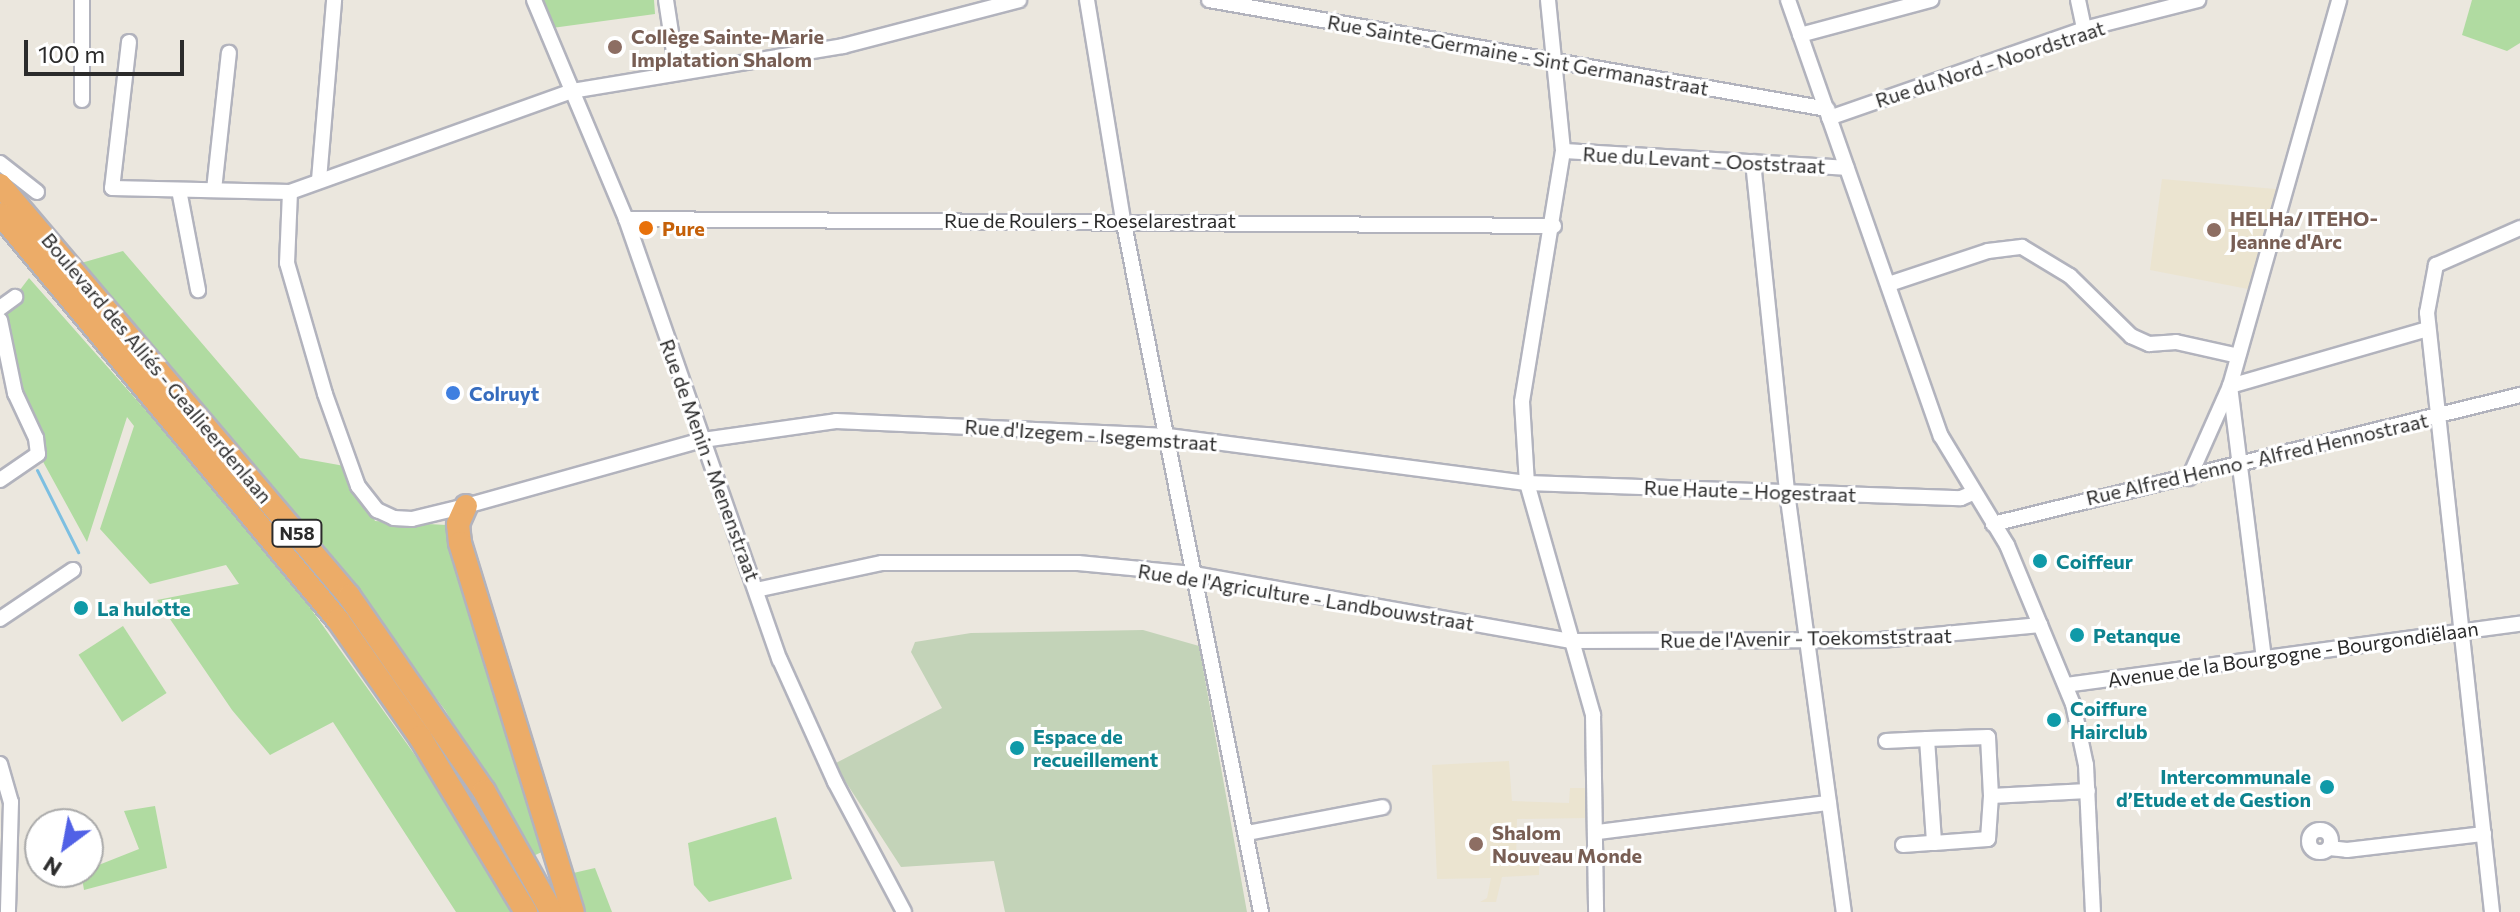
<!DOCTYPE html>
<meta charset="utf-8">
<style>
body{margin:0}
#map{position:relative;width:2520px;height:912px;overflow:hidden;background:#ebe7de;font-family:Commissioner,sans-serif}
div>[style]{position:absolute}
.education>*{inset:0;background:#ebe4d0}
.green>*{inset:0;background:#b0dba1;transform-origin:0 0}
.cemetery>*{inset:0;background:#c3d3b8}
.stream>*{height:3px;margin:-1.5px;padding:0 1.5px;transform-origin:1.5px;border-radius:1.5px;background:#7dbfe1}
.roads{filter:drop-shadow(2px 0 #b2b3bd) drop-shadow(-2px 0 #b2b3bd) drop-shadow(0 2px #b2b3bd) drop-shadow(0 -2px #b2b3bd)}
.minor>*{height:14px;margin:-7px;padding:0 7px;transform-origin:7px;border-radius:7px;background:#fff}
.minor>.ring{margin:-7px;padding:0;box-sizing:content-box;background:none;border:14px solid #fff;border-radius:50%}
.highway>*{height:22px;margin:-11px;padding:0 11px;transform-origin:11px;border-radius:11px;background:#ecac68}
.dots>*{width:22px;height:22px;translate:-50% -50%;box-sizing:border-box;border:4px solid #fff;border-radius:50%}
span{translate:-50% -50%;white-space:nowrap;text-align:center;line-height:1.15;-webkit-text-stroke:6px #fff;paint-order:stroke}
.shield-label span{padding:2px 6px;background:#fff;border:2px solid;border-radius:6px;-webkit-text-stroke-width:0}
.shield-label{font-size:18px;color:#2b2b2b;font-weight:700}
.education-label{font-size:20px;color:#785e54;font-weight:700}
.left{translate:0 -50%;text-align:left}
.street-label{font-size:20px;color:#2b2b2b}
.food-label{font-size:20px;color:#c56008;font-weight:700}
.shop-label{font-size:20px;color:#366cbe;font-weight:700}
.culture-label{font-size:20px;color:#0d838f;font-weight:700}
.right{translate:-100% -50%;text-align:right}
.north{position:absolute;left:24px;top:808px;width:80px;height:80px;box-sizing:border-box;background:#fff;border:2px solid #aaa;border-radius:50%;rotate:212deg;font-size:22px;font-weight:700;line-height:32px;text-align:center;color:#2b2b2b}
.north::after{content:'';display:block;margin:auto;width:28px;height:36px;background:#5161e6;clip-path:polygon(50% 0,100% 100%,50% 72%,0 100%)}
.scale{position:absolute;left:24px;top:40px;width:160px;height:36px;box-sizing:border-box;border:4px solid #2b2b2b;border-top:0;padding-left:10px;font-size:24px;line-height:28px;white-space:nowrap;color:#2b2b2b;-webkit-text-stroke:6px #fff;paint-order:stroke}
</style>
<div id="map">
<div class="education">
<i style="clip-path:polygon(2162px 179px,2287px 190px,2253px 290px,2150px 270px)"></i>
<i style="clip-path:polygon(1509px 761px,1512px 801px,1569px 803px,1570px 788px,1589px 788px,1588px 818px,1517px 819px,1516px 863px,1539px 864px,1539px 875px,1502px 877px,1496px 902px,1480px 902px,1487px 898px,1491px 878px,1437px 879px,1432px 765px)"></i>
</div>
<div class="green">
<i style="clip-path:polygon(542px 0,654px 0,655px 14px,552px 28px)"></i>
<i style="clip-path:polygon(2472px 0,2520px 0,2520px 43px,2507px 51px,2462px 35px)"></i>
<i style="clip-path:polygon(123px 251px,300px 458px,350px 467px,375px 521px,446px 525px,544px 851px,531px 857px,445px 710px,310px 533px,81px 263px)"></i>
<i style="clip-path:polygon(29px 278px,269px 550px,432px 779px,513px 912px,456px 912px,333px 722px,270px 755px,232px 710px,157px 600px,239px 584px,226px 565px,150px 584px,100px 529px,134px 426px,127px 417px,87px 542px,41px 458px,40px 432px,20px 391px,4px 311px)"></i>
<i style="left:123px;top:626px;width:80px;height:53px;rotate:57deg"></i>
<i style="clip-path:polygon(155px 806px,167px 868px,84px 890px,81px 872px,139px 849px,124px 811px)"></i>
<i style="clip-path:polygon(776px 817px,792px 879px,709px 902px,694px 885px,688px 843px)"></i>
<i style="clip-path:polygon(595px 868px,612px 912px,580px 912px,569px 874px)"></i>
</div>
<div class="cemetery">
<i style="clip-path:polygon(1143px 630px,1199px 646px,1247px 912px,1005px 912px,994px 861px,901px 867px,834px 764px,942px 708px,911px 652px,915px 642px,971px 633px)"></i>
</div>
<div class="stream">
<i style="left:37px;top:470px;width:92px;rotate:63.4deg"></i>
</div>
<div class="roads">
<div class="minor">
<i style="left:534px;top:0;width:238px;rotate:67.2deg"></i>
<i style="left:626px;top:219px;width:467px;rotate:70.8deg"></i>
<i style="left:780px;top:660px;width:134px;rotate:65.7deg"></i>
<i style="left:835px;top:782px;width:147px;rotate:62deg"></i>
<i style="left:666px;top:0;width:73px;rotate:81.3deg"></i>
<i style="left:1087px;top:0;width:222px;rotate:80.7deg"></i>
<i style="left:1123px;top:219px;width:707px;rotate:78.74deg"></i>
<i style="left:1209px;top:0;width:628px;rotate:10deg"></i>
<i style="left:1548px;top:0;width:152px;rotate:84.3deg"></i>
<i style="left:1563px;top:151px;width:254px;rotate:99.3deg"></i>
<i style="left:1522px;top:402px;width:81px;rotate:86.5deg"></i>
<i style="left:1527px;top:483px;width:241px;rotate:74.1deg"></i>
<i style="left:1593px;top:715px;width:197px;rotate:89.1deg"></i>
<i style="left:1788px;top:0;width:462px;rotate:70.7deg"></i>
<i style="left:1941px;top:436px;width:127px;rotate:58.8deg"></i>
<i style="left:2007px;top:545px;width:172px;rotate:67.5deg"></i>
<i style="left:2073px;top:704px;width:62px;rotate:78deg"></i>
<i style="left:2086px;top:765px;width:147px;rotate:87.3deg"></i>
<i style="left:2078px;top:0;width:30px;rotate:78deg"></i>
<i style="left:1800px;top:35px;width:136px;rotate:-15deg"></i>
<i style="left:129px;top:42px;width:147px;rotate:96.6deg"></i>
<i style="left:112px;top:188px;width:178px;rotate:1.3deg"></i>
<i style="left:290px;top:192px;width:300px;rotate:-19.7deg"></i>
<i style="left:572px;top:91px;width:275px;rotate:-9.4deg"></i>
<i style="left:843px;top:46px;width:182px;rotate:-14.6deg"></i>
<i style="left:82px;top:100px;width:100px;rotate:-90deg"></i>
<i style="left:1829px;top:118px;width:270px;rotate:-19.2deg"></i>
<i style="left:2084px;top:29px;width:118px;rotate:-14.3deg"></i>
<i style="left:1563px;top:151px;width:284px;rotate:3.4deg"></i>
<i style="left:1753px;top:162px;width:332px;rotate:84.1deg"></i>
<i style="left:1787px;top:492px;width:424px;rotate:82.3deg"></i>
<i style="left:0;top:163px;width:47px;rotate:38.1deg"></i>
<i style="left:319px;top:180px;width:181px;rotate:-85.2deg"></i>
<i style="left:179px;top:190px;width:102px;rotate:79.2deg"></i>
<i style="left:214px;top:190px;width:138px;rotate:-83.8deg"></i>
<i style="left:290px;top:192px;width:71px;rotate:92.4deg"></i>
<i style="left:287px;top:263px;width:136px;rotate:73.8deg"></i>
<i style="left:325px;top:394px;width:98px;rotate:70.3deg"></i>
<i style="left:358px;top:486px;width:31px;rotate:52deg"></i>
<i style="left:377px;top:510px;width:19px;rotate:25deg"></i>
<i style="left:394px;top:518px;width:18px;rotate:3deg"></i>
<i style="left:412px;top:519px;width:56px;rotate:-13.5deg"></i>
<i style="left:466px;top:506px;width:246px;rotate:-15.6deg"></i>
<i style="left:703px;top:440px;width:134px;rotate:-8.1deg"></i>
<i style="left:836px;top:421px;width:333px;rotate:2.6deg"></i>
<i style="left:1169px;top:436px;width:361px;rotate:7.5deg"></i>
<i style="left:1527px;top:483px;width:434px;rotate:2deg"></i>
<i style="left:1961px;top:498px;width:13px;rotate:-23deg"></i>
<i style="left:626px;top:219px;width:928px;rotate:0.43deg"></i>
<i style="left:1889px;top:284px;width:104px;rotate:-18.4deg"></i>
<i style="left:1988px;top:251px;width:34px;rotate:-7deg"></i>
<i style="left:2022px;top:247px;width:56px;rotate:31.1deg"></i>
<i style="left:2070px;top:276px;width:86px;rotate:44.5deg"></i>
<i style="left:2131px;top:336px;width:20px;rotate:24deg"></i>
<i style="left:2149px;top:344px;width:27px;rotate:-4deg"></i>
<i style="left:2176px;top:342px;width:59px;rotate:12.6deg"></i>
<i style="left:0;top:308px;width:19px;rotate:-36deg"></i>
<i style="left:0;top:320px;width:75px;rotate:78.4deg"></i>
<i style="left:15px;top:393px;width:50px;rotate:65deg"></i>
<i style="left:36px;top:438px;width:16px;rotate:83deg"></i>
<i style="left:38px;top:454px;width:46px;rotate:145.6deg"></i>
<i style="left:2230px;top:386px;width:274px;rotate:82.9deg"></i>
<i style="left:2230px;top:386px;width:206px;rotate:-16.1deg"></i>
<i style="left:2189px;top:478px;width:101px;rotate:-66deg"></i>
<i style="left:2230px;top:386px;width:401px;rotate:-74.2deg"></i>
<i style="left:1993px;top:524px;width:543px;rotate:-13.75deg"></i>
<i style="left:756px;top:590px;width:129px;rotate:-12.1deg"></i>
<i style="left:882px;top:563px;width:196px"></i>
<i style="left:1078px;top:563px;width:118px;rotate:5.4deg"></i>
<i style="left:1195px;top:574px;width:381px;rotate:10.1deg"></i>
<i style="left:1570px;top:641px;width:311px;rotate:-0.2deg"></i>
<i style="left:1881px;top:640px;width:160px;rotate:-5.4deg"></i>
<i style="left:0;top:619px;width:88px;rotate:-33.9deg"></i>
<i style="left:2066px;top:685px;width:458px;rotate:-7.7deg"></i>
<i style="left:1886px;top:741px;width:41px;rotate:-2.8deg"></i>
<i style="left:0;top:764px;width:40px;rotate:74deg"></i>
<i style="left:11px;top:802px;width:110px;rotate:91.6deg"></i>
<i style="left:1991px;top:796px;width:59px;rotate:-92.9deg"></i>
<i style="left:1988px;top:737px;width:61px;rotate:178.1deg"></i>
<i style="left:1927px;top:739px;width:104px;rotate:86.1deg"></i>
<i style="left:1934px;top:843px;width:54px;rotate:-4.2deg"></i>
<i style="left:1988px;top:839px;width:43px;rotate:-86deg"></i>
<i style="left:1991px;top:796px;width:97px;rotate:-3deg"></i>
<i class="ring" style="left:2309px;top:830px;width:8px;height:8px"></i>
<i style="left:1598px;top:832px;width:233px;rotate:-7.2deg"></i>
<i style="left:1247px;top:833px;width:138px;rotate:-10.8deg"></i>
<i style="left:1903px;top:845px;width:31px;rotate:-4deg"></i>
<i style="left:2329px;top:848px;width:18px;rotate:6deg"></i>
<i style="left:2347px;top:850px;width:138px;rotate:-6.7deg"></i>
<i style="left:2492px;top:912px;width:603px;rotate:-96.19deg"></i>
<i style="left:2427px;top:313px;width:49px;rotate:-79.4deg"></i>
<i style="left:2436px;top:265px;width:92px;rotate:-23.8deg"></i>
</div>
<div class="highway">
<i style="left:0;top:185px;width:539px;rotate:49.66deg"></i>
<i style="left:349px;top:596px;width:237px;rotate:55.3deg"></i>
<i style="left:484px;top:791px;width:139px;rotate:60.7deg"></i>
<i style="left:0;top:214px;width:528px;rotate:50.22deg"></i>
<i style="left:338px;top:620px;width:143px;rotate:55deg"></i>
<i style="left:420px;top:737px;width:205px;rotate:58.8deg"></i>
<i style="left:466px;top:506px;width:20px;rotate:114deg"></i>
<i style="left:458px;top:524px;width:19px;rotate:84deg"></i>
<i style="left:460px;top:543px;width:386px;rotate:73deg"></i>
</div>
</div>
<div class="dots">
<i style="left:615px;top:47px;background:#8d6e63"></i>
<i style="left:646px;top:228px;background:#e8710a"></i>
<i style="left:2214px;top:230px;background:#8d6e63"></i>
<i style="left:453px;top:393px;background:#3f7fe0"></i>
<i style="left:2040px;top:561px;background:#0f9aa8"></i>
<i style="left:81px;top:608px;background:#0f9aa8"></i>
<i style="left:2077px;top:635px;background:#0f9aa8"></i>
<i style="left:2054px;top:720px;background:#0f9aa8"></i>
<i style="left:1017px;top:748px;background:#0f9aa8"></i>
<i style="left:2327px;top:787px;background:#0f9aa8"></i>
<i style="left:1476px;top:844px;background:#8d6e63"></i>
</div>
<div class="shield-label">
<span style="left:297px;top:533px">N58</span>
</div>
<div class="education-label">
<span class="left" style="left:631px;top:48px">Collège Sainte-Marie<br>Implatation Shalom</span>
<span class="left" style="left:2230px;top:230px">HELHa/ ITEHO-<br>Jeanne d'Arc</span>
<span class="left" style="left:1492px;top:844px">Shalom<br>Nouveau Monde</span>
</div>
<div class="street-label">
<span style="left:1518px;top:55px;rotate:10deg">Rue Sainte-Germaine - Sint Germanastraat</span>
<span style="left:1990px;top:64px;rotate:-18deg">Rue du Nord - Noordstraat</span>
<span style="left:1704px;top:160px;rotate:3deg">Rue du Levant - Ooststraat</span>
<span style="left:1090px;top:220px">Rue de Roulers - Roeselarestraat</span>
<span style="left:157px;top:368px;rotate:50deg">Boulevard des Alliés - Geallieerdenlaan</span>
<span style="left:1091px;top:435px;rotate:4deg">Rue d'Izegem - Isegemstraat</span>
<span style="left:2257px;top:459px;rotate:-13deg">Rue Alfred Henno - Alfred Hennostraat</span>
<span style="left:710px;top:460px;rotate:70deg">Rue de Menin - Menenstraat</span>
<span style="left:1750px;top:491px;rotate:2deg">Rue Haute - Hogestraat</span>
<span style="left:1306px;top:597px;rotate:9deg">Rue de l'Agriculture - Landbouwstraat</span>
<span style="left:1806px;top:638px;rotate:-1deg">Rue de l'Avenir - Toekomststraat</span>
<span style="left:2293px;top:654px;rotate:-8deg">Avenue de la Bourgogne - Bourgondiëlaan</span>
</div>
<div class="food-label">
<span class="left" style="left:662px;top:228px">Pure</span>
</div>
<div class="shop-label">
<span class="left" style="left:469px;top:393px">Colruyt</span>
</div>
<div class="culture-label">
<span class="left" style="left:2056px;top:561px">Coiffeur</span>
<span class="left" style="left:97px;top:608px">La hulotte</span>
<span class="left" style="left:2093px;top:635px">Petanque</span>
<span class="left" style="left:2070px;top:720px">Coiffure<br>Hairclub</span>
<span class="left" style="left:1033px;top:748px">Espace de<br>recueillement</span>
<span class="right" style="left:2311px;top:788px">Intercommunale<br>d’Etude et de Gestion</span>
</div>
<div class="north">N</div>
<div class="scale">100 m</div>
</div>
